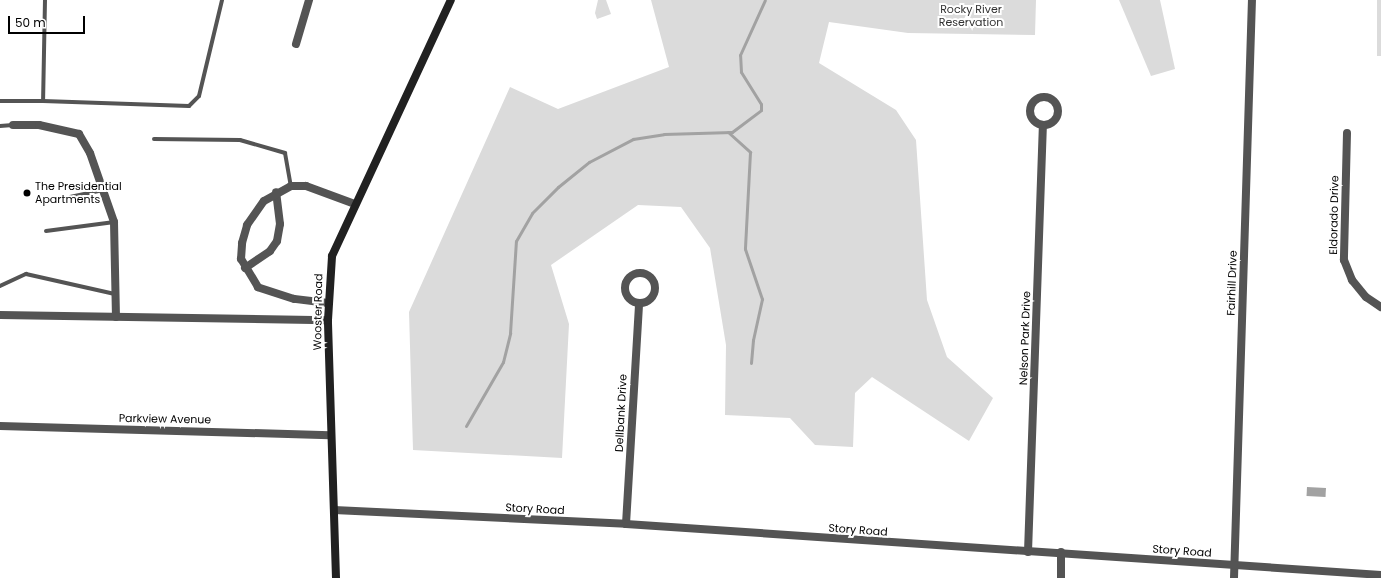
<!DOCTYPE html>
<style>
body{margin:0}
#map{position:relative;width:1381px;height:578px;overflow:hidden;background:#fff;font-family:Poppins,sans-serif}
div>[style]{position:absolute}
.green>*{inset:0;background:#dbdbdb;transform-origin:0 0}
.water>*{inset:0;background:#a2a2a2;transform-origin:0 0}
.stream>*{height:3px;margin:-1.5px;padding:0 1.5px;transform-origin:1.5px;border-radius:1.5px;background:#a2a2a2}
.service>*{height:4px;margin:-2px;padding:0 2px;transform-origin:2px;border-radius:2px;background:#545454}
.minor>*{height:8px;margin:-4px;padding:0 4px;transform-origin:4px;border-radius:4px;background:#545454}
.minor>.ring{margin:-4px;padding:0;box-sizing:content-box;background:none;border:8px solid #545454;border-radius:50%}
.tertiary>*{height:8px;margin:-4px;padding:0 4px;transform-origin:4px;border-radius:4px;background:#545454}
.secondary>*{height:8px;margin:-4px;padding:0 4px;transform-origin:4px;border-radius:4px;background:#212121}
.dots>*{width:11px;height:11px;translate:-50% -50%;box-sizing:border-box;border:2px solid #fff;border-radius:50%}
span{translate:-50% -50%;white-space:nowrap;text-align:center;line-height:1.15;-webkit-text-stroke:4px #fff;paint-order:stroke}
.park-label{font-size:11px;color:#323232}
.poi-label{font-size:11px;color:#000}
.left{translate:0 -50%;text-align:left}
.street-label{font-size:11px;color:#000}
.scale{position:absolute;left:8px;top:16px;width:77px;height:18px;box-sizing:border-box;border:2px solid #000;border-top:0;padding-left:5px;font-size:12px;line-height:14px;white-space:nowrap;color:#000;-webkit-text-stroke:3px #fff;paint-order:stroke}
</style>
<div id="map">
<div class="green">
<i style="clip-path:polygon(598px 0,606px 0,611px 14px,597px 19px,595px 13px)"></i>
<i style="clip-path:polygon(651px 0,1036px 0,1035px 35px,908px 33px,829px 22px,819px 63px,896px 110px,916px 140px,927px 300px,947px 357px,993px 398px,969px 441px,872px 377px,855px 393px,853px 447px,815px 445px,790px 418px,725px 415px,726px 345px,710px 248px,681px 207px,638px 205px,551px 265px,569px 324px,562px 458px,413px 450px,409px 312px,510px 87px,558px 109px,669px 67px)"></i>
<i style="clip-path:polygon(1119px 0,1160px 0,1175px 69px,1151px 76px)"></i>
<i style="left:1377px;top:0;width:4px;height:56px"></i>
</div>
<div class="water">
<i style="left:1307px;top:487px;width:19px;height:9px;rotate:3deg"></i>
</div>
<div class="stream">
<i style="left:728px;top:132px;width:30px;rotate:42deg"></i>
<i style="left:750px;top:152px;width:97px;rotate:93deg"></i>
<i style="left:745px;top:249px;width:53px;rotate:71.2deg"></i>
<i style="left:762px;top:299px;width:42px;rotate:102.4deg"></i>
<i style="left:753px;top:340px;width:23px;rotate:95deg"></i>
<i style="left:466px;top:426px;width:74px;rotate:-60deg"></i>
<i style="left:503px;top:362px;width:30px;rotate:-76deg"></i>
<i style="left:510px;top:333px;width:92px;rotate:-86.3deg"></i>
<i style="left:516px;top:241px;width:32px;rotate:-60deg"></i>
<i style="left:532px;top:213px;width:37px;rotate:-45deg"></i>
<i style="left:558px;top:187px;width:40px;rotate:-39deg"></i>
<i style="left:589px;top:162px;width:50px;rotate:-27.6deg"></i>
<i style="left:633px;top:139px;width:31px;rotate:-9deg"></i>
<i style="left:664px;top:134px;width:68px;rotate:-1.7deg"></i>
<i style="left:732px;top:132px;width:36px;rotate:-37deg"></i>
<i style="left:761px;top:110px;width:6px;rotate:-90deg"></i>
<i style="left:761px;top:104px;width:38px;rotate:-122deg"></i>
<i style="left:741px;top:72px;width:17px;rotate:-93deg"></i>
<i style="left:740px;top:55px;width:60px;rotate:-65.6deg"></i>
</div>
<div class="service">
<i style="left:45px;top:0;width:101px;rotate:91.1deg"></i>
<i style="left:43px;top:101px;width:146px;rotate:2deg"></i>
<i style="left:189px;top:106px;width:14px;rotate:-45deg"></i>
<i style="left:199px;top:96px;width:99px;rotate:-76.5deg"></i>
<i style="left:0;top:101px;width:43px"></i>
<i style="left:0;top:126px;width:13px;rotate:-4deg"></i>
<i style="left:154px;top:139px;width:86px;rotate:0.7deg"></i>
<i style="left:240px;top:140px;width:47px;rotate:16.1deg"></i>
<i style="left:285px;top:153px;width:34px;rotate:80deg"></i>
<i style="left:70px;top:197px;width:34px;rotate:-12deg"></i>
<i style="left:46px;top:231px;width:69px;rotate:-7.5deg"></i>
<i style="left:0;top:286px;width:29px;rotate:-25deg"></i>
<i style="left:26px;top:274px;width:91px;rotate:12.7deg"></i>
</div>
<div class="minor">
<i style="left:296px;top:44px;width:46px;rotate:-73.5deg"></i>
<i class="ring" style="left:1030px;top:97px;width:20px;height:20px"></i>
<i style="left:13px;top:125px;width:26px"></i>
<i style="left:39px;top:125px;width:41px;rotate:12.7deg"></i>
<i style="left:79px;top:134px;width:22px;rotate:60deg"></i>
<i style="left:90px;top:153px;width:73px;rotate:70.8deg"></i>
<i style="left:114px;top:222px;width:95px;rotate:88.8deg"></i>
<i style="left:1347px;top:133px;width:127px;rotate:91.4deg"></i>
<i style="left:1344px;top:260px;width:22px;rotate:68deg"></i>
<i style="left:1352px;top:280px;width:22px;rotate:51deg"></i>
<i style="left:1366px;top:297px;width:18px;rotate:34deg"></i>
<i style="left:245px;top:268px;width:30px;rotate:-34deg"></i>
<i style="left:270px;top:251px;width:12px;rotate:-55deg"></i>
<i style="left:277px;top:241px;width:17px;rotate:-80deg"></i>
<i style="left:280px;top:224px;width:32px;rotate:-97deg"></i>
<i class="ring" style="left:625px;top:273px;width:22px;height:22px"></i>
<i style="left:328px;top:303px;width:34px;rotate:-173deg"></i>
<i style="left:294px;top:299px;width:38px;rotate:-162deg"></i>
<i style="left:258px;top:287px;width:33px;rotate:-121deg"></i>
<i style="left:241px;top:259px;width:16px;rotate:-86deg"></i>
<i style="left:242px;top:243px;width:19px;rotate:-74deg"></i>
<i style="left:247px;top:225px;width:29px;rotate:-55deg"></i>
<i style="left:264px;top:201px;width:31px;rotate:-29deg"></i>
<i style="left:291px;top:186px;width:15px"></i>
<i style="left:306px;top:186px;width:52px;rotate:20.2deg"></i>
<i style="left:0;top:315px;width:328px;rotate:0.9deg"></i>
<i style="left:0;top:426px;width:330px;rotate:1.6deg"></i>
<i style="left:626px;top:524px;width:220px;rotate:-86.6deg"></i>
<i style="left:1028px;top:552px;width:427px;rotate:-88deg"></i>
<i style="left:1061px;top:552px;width:26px;rotate:90deg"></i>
<i style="left:1234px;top:578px;width:578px;rotate:-88.22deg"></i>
</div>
<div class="tertiary">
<i style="left:334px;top:510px;width:292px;rotate:2.7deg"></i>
<i style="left:626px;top:524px;width:757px;rotate:3.86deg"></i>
</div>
<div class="secondary">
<i style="left:336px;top:578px;width:258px;rotate:-91.8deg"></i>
<i style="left:328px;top:320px;width:64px;rotate:-86.4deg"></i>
<i style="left:332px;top:256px;width:282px;rotate:-65.1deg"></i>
</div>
<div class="dots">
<i style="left:27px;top:193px;background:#000"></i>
</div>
<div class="park-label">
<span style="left:971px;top:16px">Rocky River<br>Reservation</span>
</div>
<div class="poi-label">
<span class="left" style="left:35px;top:193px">The Presidential<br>Apartments</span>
</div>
<div class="street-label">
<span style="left:1334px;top:215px;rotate:-89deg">Eldorado Drive</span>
<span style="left:1232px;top:283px;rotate:-88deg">Fairhill Drive</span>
<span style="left:318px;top:312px;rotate:-89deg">Wooster Road</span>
<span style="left:1025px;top:338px;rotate:-88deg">Nelson Park Drive</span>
<span style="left:621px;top:413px;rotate:-87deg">Dellbank Drive</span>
<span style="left:165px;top:419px;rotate:1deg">Parkview Avenue</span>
<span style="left:535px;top:509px;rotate:3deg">Story Road</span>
<span style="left:858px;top:530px;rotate:4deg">Story Road</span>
<span style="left:1182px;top:551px;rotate:4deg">Story Road</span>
</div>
<div class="scale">50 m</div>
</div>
